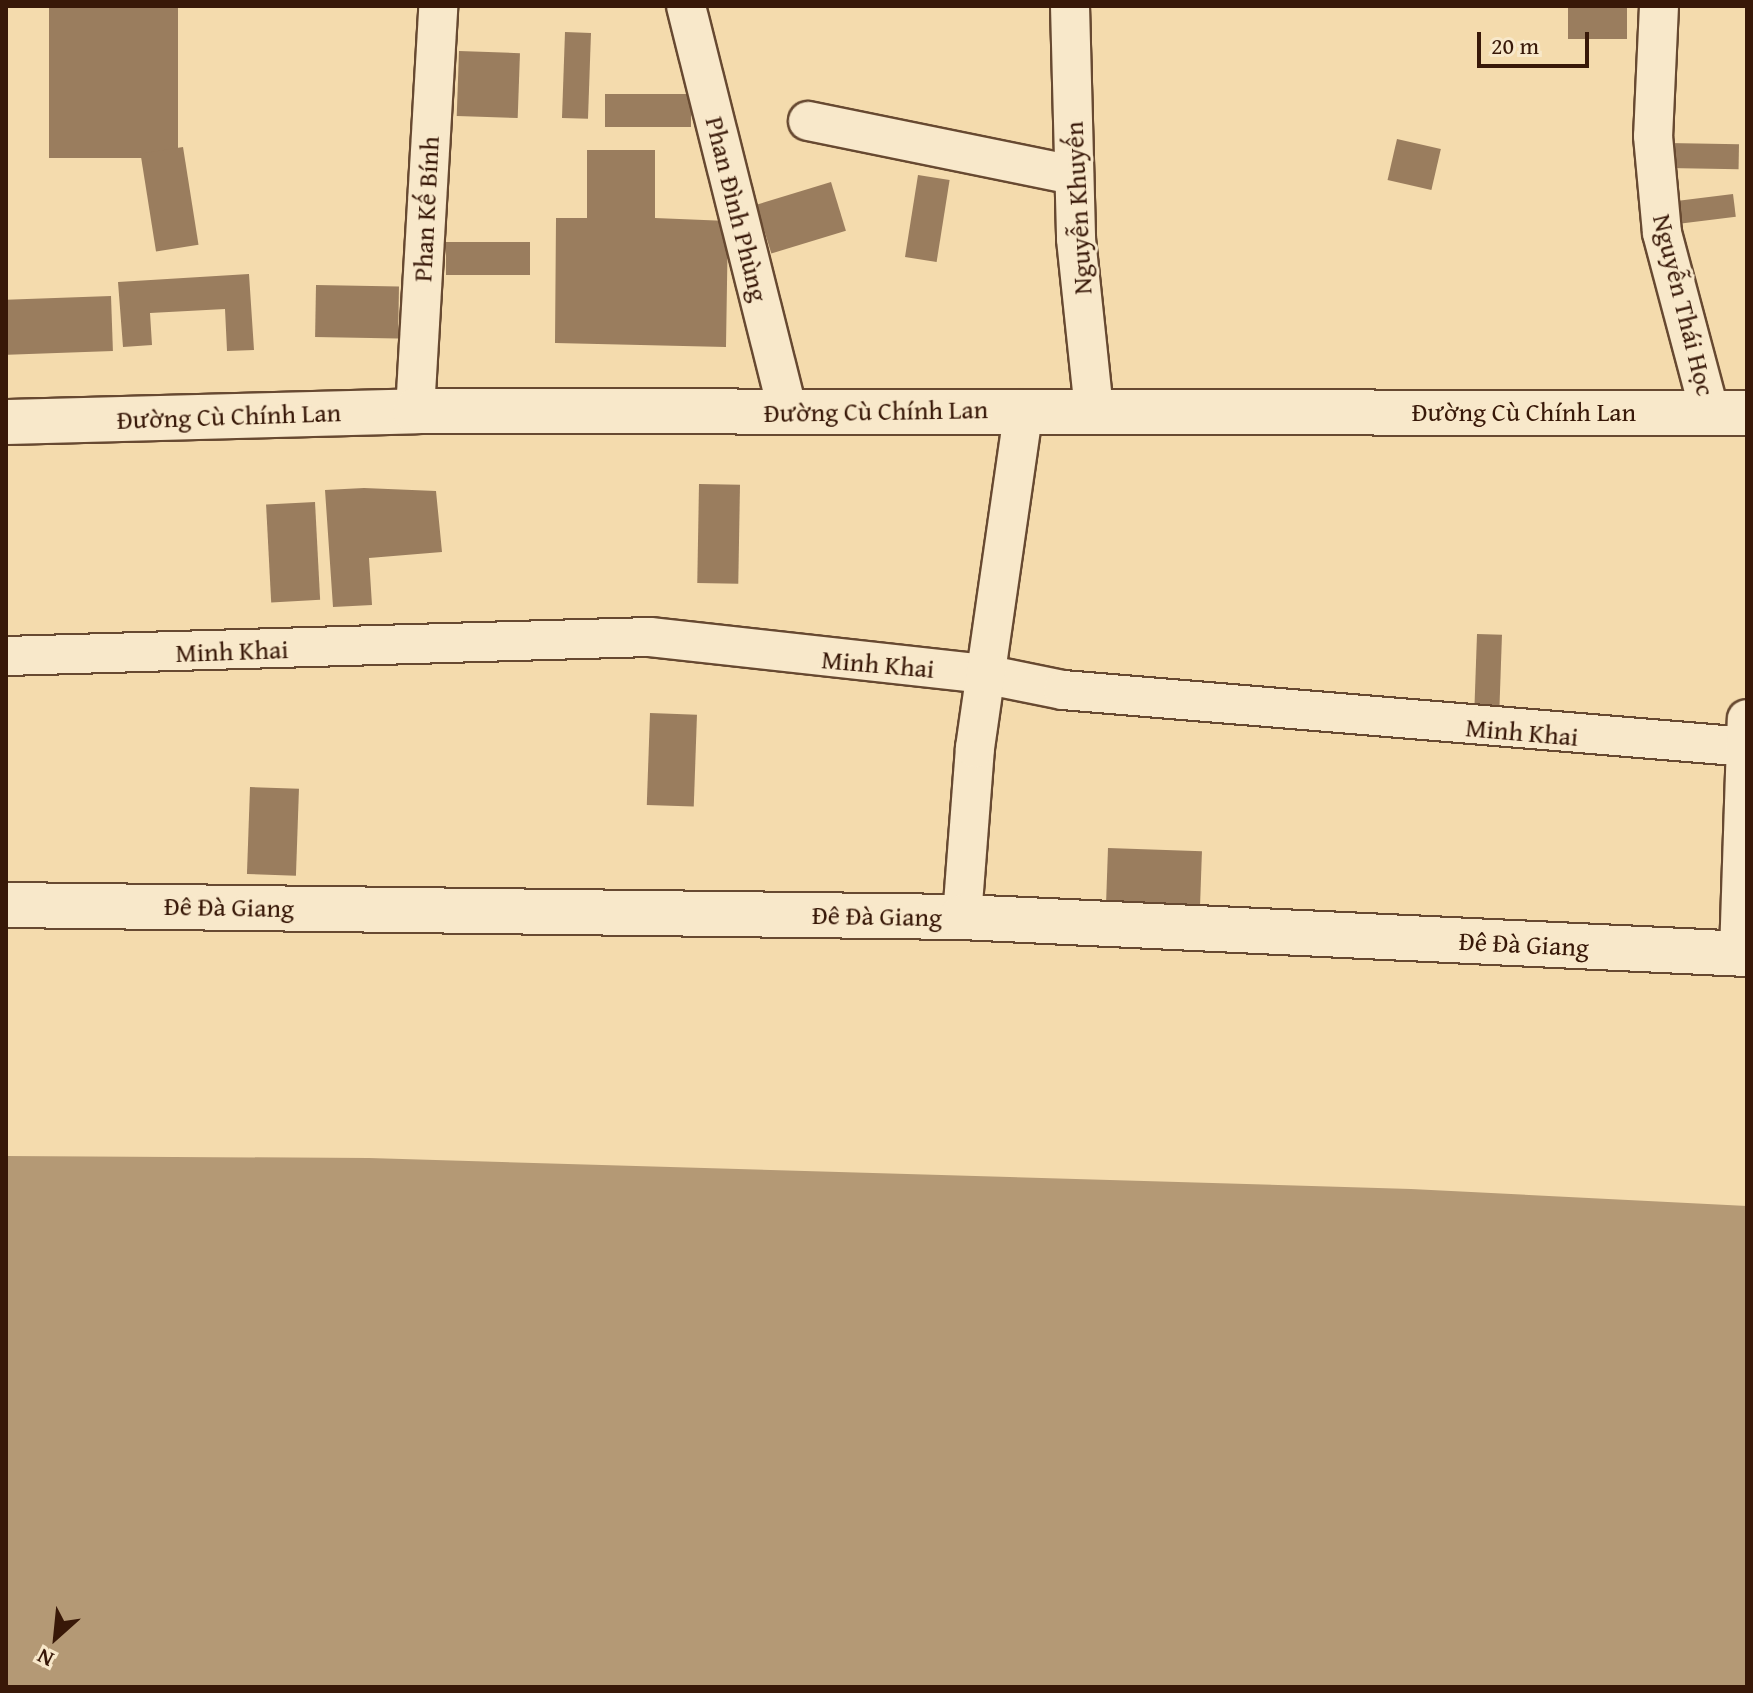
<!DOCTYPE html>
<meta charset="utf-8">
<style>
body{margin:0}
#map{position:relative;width:1753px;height:1693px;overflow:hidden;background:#f4dbad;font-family:"Gentium Book Plus",serif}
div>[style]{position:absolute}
.water>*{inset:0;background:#b49975}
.building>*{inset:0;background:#9a7d5e;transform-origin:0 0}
.roads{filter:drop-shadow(2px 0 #674931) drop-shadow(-2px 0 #674931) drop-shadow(0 2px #674931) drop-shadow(0 -2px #674931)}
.street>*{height:38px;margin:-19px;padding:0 19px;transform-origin:19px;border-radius:19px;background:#f8e8ca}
.secondary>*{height:44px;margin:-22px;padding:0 22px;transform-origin:22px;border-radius:22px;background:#f8e8ca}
span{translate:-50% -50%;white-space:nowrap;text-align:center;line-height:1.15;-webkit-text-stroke:6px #f8e8ca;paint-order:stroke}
.street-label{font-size:26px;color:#381808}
.frame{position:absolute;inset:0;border:8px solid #381808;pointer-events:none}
.north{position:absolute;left:16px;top:1597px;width:80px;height:80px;-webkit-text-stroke:6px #f8e8ca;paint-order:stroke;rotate:207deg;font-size:22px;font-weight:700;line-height:32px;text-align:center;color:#381808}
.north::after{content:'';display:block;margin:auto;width:28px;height:36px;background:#381808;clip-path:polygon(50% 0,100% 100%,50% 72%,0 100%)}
.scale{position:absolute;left:1477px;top:32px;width:112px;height:36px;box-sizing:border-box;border:4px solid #381808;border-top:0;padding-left:10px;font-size:24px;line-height:28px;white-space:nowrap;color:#381808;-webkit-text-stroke:6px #f8e8ca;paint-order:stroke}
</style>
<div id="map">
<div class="water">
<i style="clip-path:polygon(6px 1156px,369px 1158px,1411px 1189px,1747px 1206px,1747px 1687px,6px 1687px)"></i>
</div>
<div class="building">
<i style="left:49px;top:6px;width:129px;height:152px"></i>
<i style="left:1568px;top:6px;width:59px;height:33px"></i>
<i style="left:565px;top:32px;width:26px;height:86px;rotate:2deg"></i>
<i style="left:459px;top:51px;width:61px;height:65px;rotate:2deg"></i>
<i style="left:605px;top:94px;width:86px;height:33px"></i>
<i style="left:1397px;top:139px;width:45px;height:42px;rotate:13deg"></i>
<i style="left:1668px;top:143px;width:71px;height:25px;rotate:1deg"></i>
<i style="left:183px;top:147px;width:99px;height:43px;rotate:81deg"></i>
<i style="clip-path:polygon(587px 150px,655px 150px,655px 218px,728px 221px,726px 347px,555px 343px,556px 218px,587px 218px)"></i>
<i style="left:918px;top:175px;width:32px;height:83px;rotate:9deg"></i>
<i style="left:831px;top:182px;width:51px;height:78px;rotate:73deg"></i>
<i style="left:1733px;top:194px;width:23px;height:59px;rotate:83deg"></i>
<i style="left:446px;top:242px;width:84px;height:33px"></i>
<i style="clip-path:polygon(249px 274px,254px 350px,227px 351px,225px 309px,150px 313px,152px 345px,123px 347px,118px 282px)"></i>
<i style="left:316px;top:285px;width:83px;height:52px;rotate:1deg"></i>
<i style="left:111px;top:296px;width:55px;height:105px;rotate:88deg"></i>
<i style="left:699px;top:484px;width:41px;height:99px;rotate:1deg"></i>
<i style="clip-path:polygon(364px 488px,436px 491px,442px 552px,369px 558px,372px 605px,333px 607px,325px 490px)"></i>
<i style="left:315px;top:502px;width:98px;height:49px;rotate:87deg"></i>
<i style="left:1477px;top:634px;width:25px;height:83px;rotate:2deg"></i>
<i style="left:650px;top:713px;width:47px;height:92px;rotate:2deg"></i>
<i style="left:250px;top:787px;width:49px;height:87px;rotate:2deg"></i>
<i style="left:1108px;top:848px;width:94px;height:74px;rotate:2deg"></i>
</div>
<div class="roads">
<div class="street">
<i style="left:686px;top:6px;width:420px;rotate:75.9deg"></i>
<i style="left:1070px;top:6px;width:233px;rotate:88.5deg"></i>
<i style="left:1076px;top:239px;width:171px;rotate:84deg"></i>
<i style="left:1659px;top:6px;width:130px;rotate:92.6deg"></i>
<i style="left:1653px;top:136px;width:97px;rotate:84.7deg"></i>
<i style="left:1662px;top:233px;width:186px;rotate:75.1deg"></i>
<i style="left:808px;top:121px;width:271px;rotate:11.5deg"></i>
<i style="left:415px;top:411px;width:406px;rotate:-86.7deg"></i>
<i style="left:6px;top:656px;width:644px;rotate:-1.69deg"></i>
<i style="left:650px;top:637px;width:336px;rotate:6.3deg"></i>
<i style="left:984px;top:674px;width:81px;rotate:11.4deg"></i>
<i style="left:1063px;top:690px;width:686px;rotate:4.76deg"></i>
<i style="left:962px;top:917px;width:169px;rotate:-85.6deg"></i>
<i style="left:975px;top:748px;width:342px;rotate:-81.8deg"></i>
<i style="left:1739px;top:954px;width:235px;rotate:-88.1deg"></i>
</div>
<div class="secondary">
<i style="left:6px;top:422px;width:409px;rotate:-1.5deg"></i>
<i style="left:415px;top:411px;width:1332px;rotate:0.09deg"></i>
<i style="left:6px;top:905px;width:956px;rotate:0.72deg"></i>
<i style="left:962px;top:917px;width:786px;rotate:2.7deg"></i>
</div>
</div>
<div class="street-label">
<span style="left:1078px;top:208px;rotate:-93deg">Nguyễn Khuyến</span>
<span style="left:426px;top:209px;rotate:-87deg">Phan Kế Bính</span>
<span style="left:737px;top:209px;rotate:76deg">Phan Đình Phùng</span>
<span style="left:1684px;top:305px;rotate:76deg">Nguyễn Thái Học</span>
<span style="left:876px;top:411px;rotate:-1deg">Đường Cù Chính Lan</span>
<span style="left:1524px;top:412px">Đường Cù Chính Lan</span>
<span style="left:229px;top:416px;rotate:-2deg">Đường Cù Chính Lan</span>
<span style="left:232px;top:651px;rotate:-2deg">Minh Khai</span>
<span style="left:878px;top:664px;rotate:5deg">Minh Khai</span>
<span style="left:1522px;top:732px;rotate:5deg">Minh Khai</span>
<span style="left:229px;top:907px;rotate:1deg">Đê Đà Giang</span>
<span style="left:877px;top:916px;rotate:1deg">Đê Đà Giang</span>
<span style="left:1524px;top:944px;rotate:3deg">Đê Đà Giang</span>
</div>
<div class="frame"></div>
<div class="north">N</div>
<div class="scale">20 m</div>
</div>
